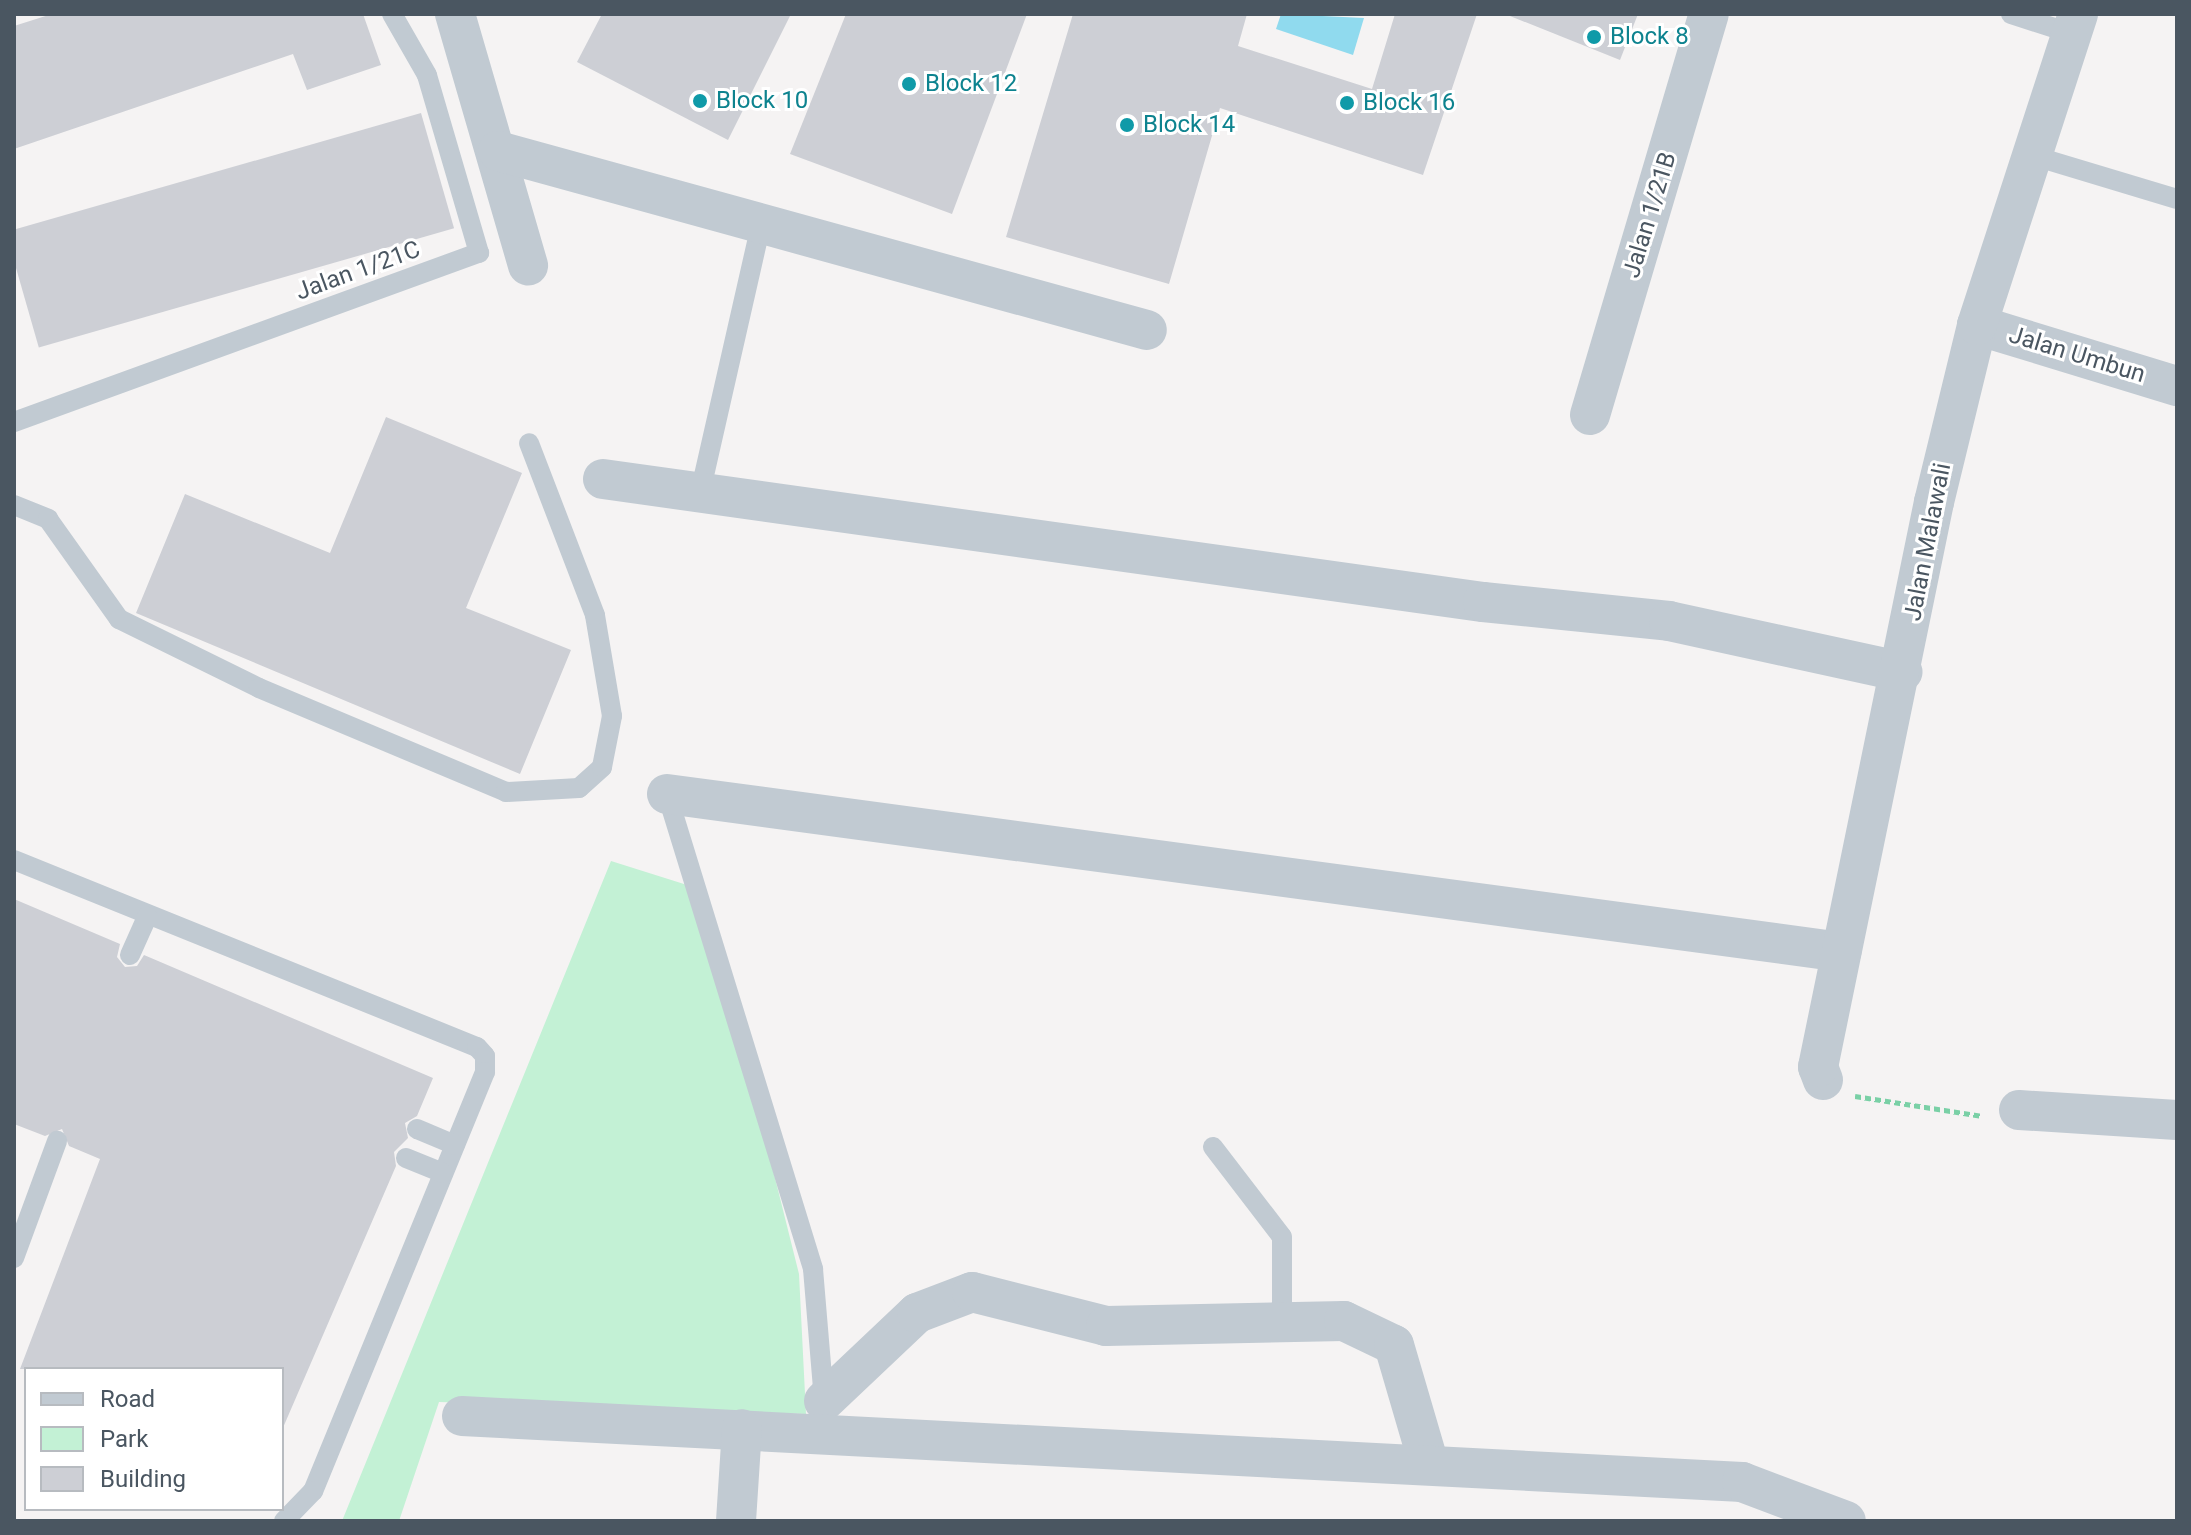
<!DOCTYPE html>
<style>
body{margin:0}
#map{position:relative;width:2191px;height:1535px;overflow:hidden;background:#f5f3f3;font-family:Roboto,sans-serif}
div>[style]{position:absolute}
.green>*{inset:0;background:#c3f1d5}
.water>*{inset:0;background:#90daee}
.building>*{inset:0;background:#cdcfd5;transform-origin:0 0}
.path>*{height:5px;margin-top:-2.5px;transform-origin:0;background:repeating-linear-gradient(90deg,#7ad0a6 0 6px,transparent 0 10px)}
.service>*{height:20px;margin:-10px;padding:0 10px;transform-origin:10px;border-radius:10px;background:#c1cad2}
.minor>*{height:40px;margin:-20px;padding:0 20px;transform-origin:20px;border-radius:20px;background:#c1cad2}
.dots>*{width:22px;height:22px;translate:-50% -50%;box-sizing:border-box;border:4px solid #fff;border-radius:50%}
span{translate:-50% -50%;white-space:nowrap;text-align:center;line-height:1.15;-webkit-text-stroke:6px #fff;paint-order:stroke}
.culture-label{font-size:24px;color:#0d838f}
.left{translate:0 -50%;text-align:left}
.street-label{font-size:24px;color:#4a5661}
.frame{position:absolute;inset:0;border:16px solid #4a5661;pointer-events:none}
.legend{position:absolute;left:24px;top:1367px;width:260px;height:144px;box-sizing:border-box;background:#fff;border:2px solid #b7bbc0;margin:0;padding:10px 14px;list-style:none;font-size:24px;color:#4a5661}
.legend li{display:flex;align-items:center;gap:16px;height:40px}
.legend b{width:40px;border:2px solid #b7bbc0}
</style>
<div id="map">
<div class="green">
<i style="clip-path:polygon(611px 861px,703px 890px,799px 1274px,806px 1414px,439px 1402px,399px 1521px,342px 1521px)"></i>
</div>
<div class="water">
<i style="clip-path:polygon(1281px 14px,1364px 18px,1353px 55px,1276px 29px)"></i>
</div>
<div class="building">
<i style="clip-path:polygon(52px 14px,363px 14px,381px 65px,307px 90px,293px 54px,14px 149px,14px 26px)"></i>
<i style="clip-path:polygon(602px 14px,791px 14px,728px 140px,577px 62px)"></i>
<i style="clip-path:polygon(846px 14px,1027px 14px,952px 214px,790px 154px)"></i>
<i style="clip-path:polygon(1073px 14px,1247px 14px,1238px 46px,1372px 89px,1395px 14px,1477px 14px,1423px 175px,1220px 108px,1169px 284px,1006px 237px)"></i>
<i style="clip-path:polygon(1505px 14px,1638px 14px,1620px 60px)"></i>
<i style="left:421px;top:113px;width:120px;height:432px;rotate:74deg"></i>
<i style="clip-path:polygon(386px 417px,522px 473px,466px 608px,571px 650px,520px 774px,136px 613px,185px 494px,330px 553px)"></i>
<i style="clip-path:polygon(14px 899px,120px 944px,117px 957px,125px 967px,137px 966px,144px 955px,433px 1078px,417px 1116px,405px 1123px,408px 1138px,394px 1152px,396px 1166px,282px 1430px,282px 1369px,20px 1369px,100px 1159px,69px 1146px,62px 1129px,45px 1136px,14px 1124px)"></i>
</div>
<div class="path">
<i style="left:1855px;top:1096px;width:129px;rotate:8.9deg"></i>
</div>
<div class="service">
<i style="left:2011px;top:14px;width:62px;rotate:17.9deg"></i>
<i style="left:2031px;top:155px;width:152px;rotate:16.8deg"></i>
<i style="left:14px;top:422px;width:495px;rotate:-20deg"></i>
<i style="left:479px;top:253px;width:185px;rotate:-106.3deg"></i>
<i style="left:427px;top:75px;width:70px;rotate:-119.8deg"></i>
<i style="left:700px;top:493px;width:276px;rotate:-77.2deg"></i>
<i style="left:14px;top:505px;width:37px;rotate:22deg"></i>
<i style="left:48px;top:519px;width:123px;rotate:54.6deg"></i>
<i style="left:119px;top:619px;width:156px;rotate:26.2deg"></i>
<i style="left:259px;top:688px;width:268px;rotate:22.8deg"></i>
<i style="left:506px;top:792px;width:73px;rotate:-3.1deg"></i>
<i style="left:579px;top:788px;width:31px;rotate:-42deg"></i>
<i style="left:602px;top:767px;width:52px;rotate:-78.9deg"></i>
<i style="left:612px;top:716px;width:102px;rotate:-99.6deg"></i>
<i style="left:595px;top:615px;width:184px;rotate:-111deg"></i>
<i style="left:667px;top:794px;width:497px;rotate:72.9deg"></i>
<i style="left:813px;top:1269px;width:131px;rotate:85.2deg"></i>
<i style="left:14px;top:860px;width:499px;rotate:22deg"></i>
<i style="left:477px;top:1047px;width:12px;rotate:48deg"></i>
<i style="left:485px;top:1056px;width:16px;rotate:90deg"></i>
<i style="left:485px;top:1072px;width:453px;rotate:112.3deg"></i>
<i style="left:313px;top:1491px;width:42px;rotate:134deg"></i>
<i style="left:130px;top:955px;width:42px;rotate:-65.9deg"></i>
<i style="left:417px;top:1129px;width:41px;rotate:22.8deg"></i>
<i style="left:1213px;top:1147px;width:113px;rotate:52.5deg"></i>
<i style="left:1282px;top:1237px;width:85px;rotate:90deg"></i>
<i style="left:406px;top:1158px;width:40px;rotate:22deg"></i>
<i style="left:14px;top:1258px;width:125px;rotate:-69.8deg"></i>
</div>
<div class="minor">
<i style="left:455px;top:14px;width:262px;rotate:73.8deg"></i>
<i style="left:498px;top:151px;width:673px;rotate:15.42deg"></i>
<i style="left:1977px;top:325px;width:209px;rotate:17deg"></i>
<i style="left:1590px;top:415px;width:418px;rotate:-73.5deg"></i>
<i style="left:603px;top:479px;width:889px;rotate:7.96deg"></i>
<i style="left:1483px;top:602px;width:187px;rotate:5.8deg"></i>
<i style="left:1669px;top:621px;width:239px;rotate:12.3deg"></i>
<i style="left:667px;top:794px;width:1185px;rotate:7.66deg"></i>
<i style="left:1823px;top:1080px;width:14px;rotate:-111deg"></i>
<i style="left:1818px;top:1067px;width:577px;rotate:-78.4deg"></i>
<i style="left:1934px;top:502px;width:182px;rotate:-76.3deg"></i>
<i style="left:1977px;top:325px;width:327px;rotate:-72deg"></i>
<i style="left:2019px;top:1110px;width:158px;rotate:3.6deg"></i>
<i style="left:824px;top:1401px;width:128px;rotate:-43.4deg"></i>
<i style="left:917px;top:1313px;width:59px;rotate:-20.9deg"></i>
<i style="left:972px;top:1292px;width:138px;rotate:14.2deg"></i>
<i style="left:1106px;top:1326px;width:238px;rotate:-1.2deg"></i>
<i style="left:1344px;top:1321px;width:55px;rotate:25.6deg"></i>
<i style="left:1394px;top:1345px;width:125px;rotate:73.7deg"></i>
<i style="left:462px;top:1416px;width:1282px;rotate:2.95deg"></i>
<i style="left:1742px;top:1482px;width:111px;rotate:20.6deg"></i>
<i style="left:736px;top:1521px;width:92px;rotate:-86.3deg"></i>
</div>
<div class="dots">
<i style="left:1594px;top:37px;background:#0f9aa8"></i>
<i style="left:909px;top:84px;background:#0f9aa8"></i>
<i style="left:700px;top:101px;background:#0f9aa8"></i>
<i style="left:1347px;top:103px;background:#0f9aa8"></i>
<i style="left:1127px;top:125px;background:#0f9aa8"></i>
</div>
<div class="culture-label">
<span class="left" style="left:1610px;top:37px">Block 8</span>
<span class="left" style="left:925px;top:84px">Block 12</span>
<span class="left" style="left:716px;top:101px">Block 10</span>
<span class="left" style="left:1363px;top:103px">Block 16</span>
<span class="left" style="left:1143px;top:125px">Block 14</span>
</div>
<div class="street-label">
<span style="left:1650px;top:215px;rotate:-73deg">Jalan 1/21B</span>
<span style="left:358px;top:271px;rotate:-20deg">Jalan 1/21C</span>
<span style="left:2077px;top:355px;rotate:17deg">Jalan Umbun</span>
<span style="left:1928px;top:542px;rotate:-79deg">Jalan Malawali</span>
</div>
<div class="frame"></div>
<ul class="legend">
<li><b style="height:10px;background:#c1cad2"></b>Road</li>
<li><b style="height:22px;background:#c3f1d5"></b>Park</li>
<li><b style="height:22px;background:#cdcfd5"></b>Building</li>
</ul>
</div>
